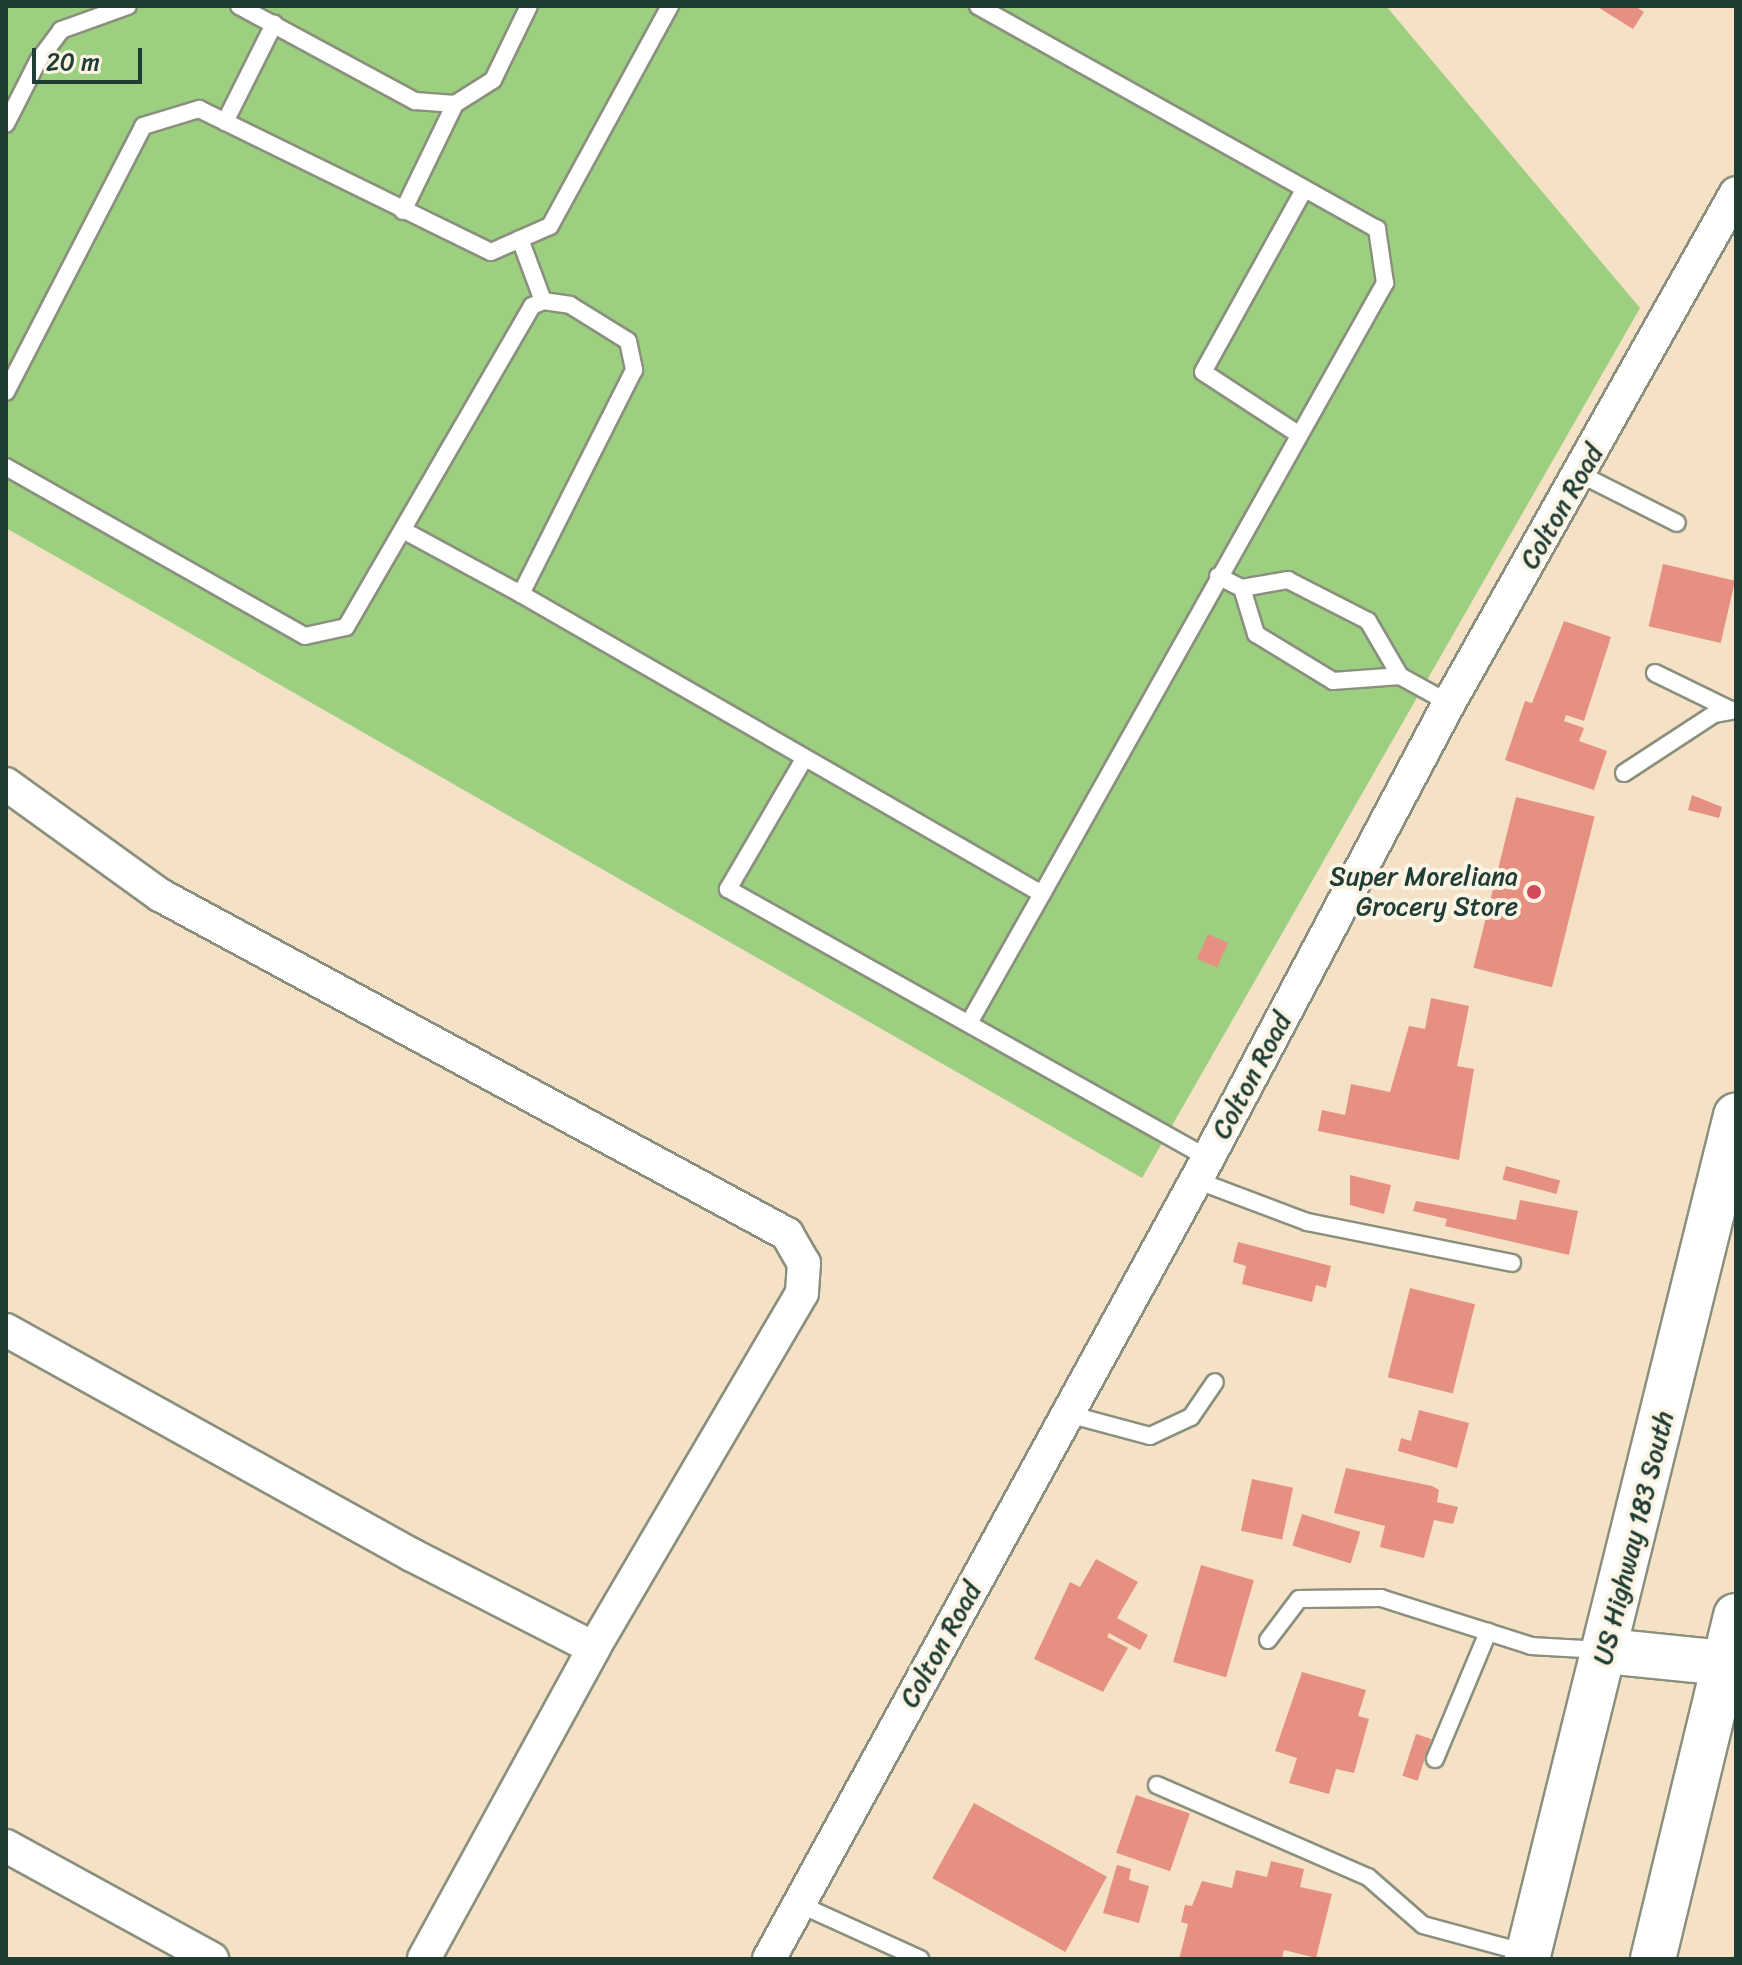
<!DOCTYPE html>
<style>
body{margin:0}
#map{position:relative;width:1742px;height:1965px;overflow:hidden;background:#f5e2c6;font-family:Sriracha,sans-serif}
div>[style]{position:absolute}
.green>*{inset:0;background:#9ccf7f}
.building>*{inset:0;background:#e69081;transform-origin:0 0}
.roads{filter:drop-shadow(2px 0 #8a907d) drop-shadow(-2px 0 #8a907d) drop-shadow(0 2px #8a907d) drop-shadow(0 -2px #8a907d)}
.lane>*{height:16px;margin:-8px;padding:0 8px;transform-origin:8px;border-radius:8px;background:#fff}
.street>*{height:32px;margin:-16px;padding:0 16px;transform-origin:16px;border-radius:16px;background:#fff}
.highway>*{height:44px;margin:-22px;padding:0 22px;transform-origin:22px;border-radius:22px;background:#fff}
.dots>*{width:22px;height:22px;translate:-50% -50%;box-sizing:border-box;border:4px solid #fcf5e5;border-radius:50%}
span{translate:-50% -50%;white-space:nowrap;text-align:center;line-height:1.15;-webkit-text-stroke:8px #fcf5e5;paint-order:stroke}
.street-label{font-size:26px;color:#1f3d34}
.poi-label{font-size:26px;color:#1f3d34}
.right{translate:-100% -50%;text-align:right}
.frame{position:absolute;inset:0;border:8px solid #1f3d34;pointer-events:none}
.scale{position:absolute;left:32px;top:48px;width:110px;height:36px;box-sizing:border-box;border:4px solid #1f3d34;border-top:0;padding-left:10px;font-size:24px;line-height:28px;white-space:nowrap;color:#1f3d34;-webkit-text-stroke:6px #fcf5e5;paint-order:stroke}
</style>
<div id="map">
<div class="green">
<i style="clip-path:polygon(6px 6px,1386px 6px,1640px 308px,1142px 1178px,6px 528px)"></i>
</div>
<div class="building">
<i style="clip-path:polygon(1596px 6px,1635px 6px,1644px 12px,1633px 29px)"></i>
<i style="left:1663px;top:564px;width:74px;height:64px;rotate:13deg"></i>
<i style="clip-path:polygon(1564px 621px,1611px 637px,1584px 721px,1566px 715px,1564px 721px,1584px 728px,1579px 741px,1607px 751px,1594px 790px,1505px 760px,1525px 701px,1532px 703px)"></i>
<i style="clip-path:polygon(1692px 795px,1722px 807px,1719px 818px,1688px 810px)"></i>
<i style="left:1516px;top:797px;width:81px;height:176px;rotate:14deg"></i>
<i style="left:1208px;top:934px;width:22px;height:27px;rotate:24deg"></i>
<i style="clip-path:polygon(1431px 998px,1469px 1006px,1457px 1066px,1474px 1069px,1459px 1160px,1318px 1131px,1322px 1110px,1345px 1115px,1351px 1084px,1390px 1092px,1409px 1026px,1425px 1029px)"></i>
<i style="left:1506px;top:1166px;width:56px;height:14px;rotate:15deg"></i>
<i style="clip-path:polygon(1350px 1175px,1391px 1185px,1384px 1214px,1350px 1205px)"></i>
<i style="clip-path:polygon(1520px 1200px,1578px 1211px,1569px 1255px,1445px 1226px,1447px 1219px,1413px 1211px,1416px 1201px,1516px 1220px)"></i>
<i style="clip-path:polygon(1238px 1242px,1331px 1266px,1326px 1288px,1316px 1285px,1312px 1302px,1242px 1284px,1246px 1266px,1233px 1262px)"></i>
<i style="left:1410px;top:1288px;width:67px;height:92px;rotate:14deg"></i>
<i style="clip-path:polygon(1419px 1410px,1469px 1423px,1457px 1468px,1398px 1451px,1401px 1438px,1411px 1441px)"></i>
<i style="clip-path:polygon(1346px 1468px,1432px 1486px,1439px 1490px,1437px 1502px,1458px 1507px,1453px 1524px,1434px 1520px,1424px 1558px,1380px 1547px,1385px 1526px,1334px 1513px)"></i>
<i style="left:1252px;top:1479px;width:42px;height:53px;rotate:12deg"></i>
<i style="left:1302px;top:1514px;width:61px;height:33px;rotate:17deg"></i>
<i style="clip-path:polygon(1096px 1559px,1138px 1582px,1117px 1618px,1148px 1635px,1140px 1650px,1109px 1633px,1107px 1637px,1128px 1648px,1103px 1692px,1034px 1659px,1070px 1582px,1080px 1587px)"></i>
<i style="left:1201px;top:1565px;width:55px;height:101px;rotate:16deg"></i>
<i style="clip-path:polygon(1302px 1672px,1366px 1690px,1358px 1716px,1369px 1719px,1354px 1773px,1336px 1769px,1329px 1794px,1289px 1783px,1297px 1758px,1275px 1751px)"></i>
<i style="left:1416px;top:1734px;width:16px;height:44px;rotate:18deg"></i>
<i style="left:1136px;top:1795px;width:57px;height:61px;rotate:19deg"></i>
<i style="left:974px;top:1803px;width:152px;height:86px;rotate:29deg"></i>
<i style="clip-path:polygon(1271px 1861px,1304px 1869px,1300px 1887px,1332px 1894px,1316px 1958px,1284px 1950px,1282px 1959px,1179px 1959px,1188px 1924px,1181px 1922px,1185px 1905px,1192px 1906px,1202px 1881px,1232px 1888px,1236px 1870px,1267px 1877px)"></i>
<i style="clip-path:polygon(1117px 1865px,1131px 1869px,1129px 1880px,1149px 1886px,1139px 1923px,1103px 1913px)"></i>
</div>
<div class="roads">
<div class="lane">
<i style="left:239px;top:6px;width:200px;rotate:28.4deg"></i>
<i style="left:415px;top:101px;width:40px;rotate:4.3deg"></i>
<i style="left:455px;top:104px;width:45px;rotate:-32.3deg"></i>
<i style="left:493px;top:80px;width:82px;rotate:-64.1deg"></i>
<i style="left:225px;top:122px;width:110px;rotate:-63.4deg"></i>
<i style="left:6px;top:124px;width:71px;rotate:-63.1deg"></i>
<i style="left:38px;top:61px;width:39px;rotate:-53deg"></i>
<i style="left:61px;top:30px;width:71px;rotate:-19.7deg"></i>
<i style="left:403px;top:211px;width:119px;rotate:-64.1deg"></i>
<i style="left:520px;top:239px;width:66px;rotate:69.6deg"></i>
<i style="left:6px;top:392px;width:299px;rotate:-62.7deg"></i>
<i style="left:143px;top:126px;width:59px;rotate:-16.9deg"></i>
<i style="left:199px;top:109px;width:325px;rotate:26.1deg"></i>
<i style="left:491px;top:252px;width:64px;rotate:-23.8deg"></i>
<i style="left:550px;top:226px;width:251px;rotate:-61.4deg"></i>
<i style="left:1298px;top:434px;width:113px;rotate:-146.9deg"></i>
<i style="left:1203px;top:372px;width:208px;rotate:-61deg"></i>
<i style="left:6px;top:467px;width:343px;rotate:29.5deg"></i>
<i style="left:305px;top:636px;width:42px;rotate:-12.4deg"></i>
<i style="left:346px;top:627px;width:371px;rotate:-59.9deg"></i>
<i style="left:532px;top:306px;width:12px;rotate:-24deg"></i>
<i style="left:543px;top:301px;width:27px;rotate:8deg"></i>
<i style="left:570px;top:305px;width:68px;rotate:31.8deg"></i>
<i style="left:628px;top:341px;width:30px;rotate:78deg"></i>
<i style="left:634px;top:370px;width:251px;rotate:116.8deg"></i>
<i style="left:521px;top:594px;width:601px;rotate:29.93deg"></i>
<i style="left:1042px;top:894px;width:701px;rotate:-60.69deg"></i>
<i style="left:1385px;top:283px;width:55px;rotate:-98.4deg"></i>
<i style="left:1377px;top:229px;width:457px;rotate:-150.8deg"></i>
<i style="left:1582px;top:475px;width:106px;rotate:26.8deg"></i>
<i style="left:403px;top:530px;width:134px;rotate:28.5deg"></i>
<i style="left:1218px;top:576px;width:27px;rotate:27deg"></i>
<i style="left:1242px;top:588px;width:47px;rotate:-9.9deg"></i>
<i style="left:1288px;top:580px;width:90px;rotate:27.1deg"></i>
<i style="left:1368px;top:621px;width:64px;rotate:59.8deg"></i>
<i style="left:1400px;top:676px;width:56px;rotate:28.9deg"></i>
<i style="left:1242px;top:588px;width:48px;rotate:73.1deg"></i>
<i style="left:1256px;top:634px;width:90px;rotate:31.4deg"></i>
<i style="left:1333px;top:681px;width:67px;rotate:-4.3deg"></i>
<i style="left:1655px;top:673px;width:85px;rotate:26deg"></i>
<i style="left:804px;top:759px;width:151px;rotate:120.3deg"></i>
<i style="left:728px;top:889px;width:550px;rotate:29.27deg"></i>
<i style="left:1624px;top:773px;width:108px;rotate:-33.2deg"></i>
<i style="left:1714px;top:714px;width:22px;rotate:-10deg"></i>
<i style="left:969px;top:1023px;width:148px;rotate:-60.5deg"></i>
<i style="left:1196px;top:1180px;width:119px;rotate:20.7deg"></i>
<i style="left:1307px;top:1222px;width:209px;rotate:11.3deg"></i>
<i style="left:1068px;top:1414px;width:85px;rotate:15deg"></i>
<i style="left:1150px;top:1436px;width:45px;rotate:-24.9deg"></i>
<i style="left:1191px;top:1417px;width:42px;rotate:-55.6deg"></i>
<i style="left:1268px;top:1640px;width:51px;rotate:-52.9deg"></i>
<i style="left:1299px;top:1599px;width:82px;rotate:-0.7deg"></i>
<i style="left:1381px;top:1598px;width:157px;rotate:17.7deg"></i>
<i style="left:1531px;top:1646px;width:70px;rotate:3.3deg"></i>
<i style="left:1435px;top:1759px;width:138px;rotate:-67.3deg"></i>
<i style="left:1157px;top:1785px;width:230px;rotate:23.6deg"></i>
<i style="left:1368px;top:1877px;width:73px;rotate:41.1deg"></i>
<i style="left:1423px;top:1925px;width:107px;rotate:15.2deg"></i>
<i style="left:799px;top:1904px;width:133px;rotate:24.4deg"></i>
</div>
<div class="street">
<i style="left:6px;top:784px;width:190px;rotate:35.8deg"></i>
<i style="left:160px;top:895px;width:713px;rotate:28.4deg"></i>
<i style="left:787px;top:1234px;width:34px;rotate:60deg"></i>
<i style="left:804px;top:1263px;width:30px;rotate:94deg"></i>
<i style="left:802px;top:1293px;width:411px;rotate:120.4deg"></i>
<i style="left:594px;top:1648px;width:354px;rotate:118.7deg"></i>
<i style="left:6px;top:1330px;width:464px;rotate:29deg"></i>
<i style="left:412px;top:1555px;width:204px;rotate:27.1deg"></i>
<i style="left:6px;top:1846px;width:235px;rotate:28.7deg"></i>
<i style="left:769px;top:1959px;width:913px;rotate:-61.27deg"></i>
<i style="left:1208px;top:1158px;width:515px;rotate:-62.09deg"></i>
<i style="left:1449px;top:703px;width:585px;rotate:-60.63deg"></i>
</div>
<div class="highway">
<i style="left:1606px;top:1651px;width:120px;rotate:5.8deg"></i>
<i style="left:1527px;top:1959px;width:869px;rotate:-76.08deg"></i>
<i style="left:1653px;top:1959px;width:353px;rotate:-76.4deg"></i>
</div>
</div>
<div class="dots">
<i style="left:1534px;top:892px;background:#d1495b"></i>
</div>
<div class="street-label">
<span style="left:1562px;top:507px;rotate:-60deg">Colton Road</span>
<span style="left:1252px;top:1076px;rotate:-62deg">Colton Road</span>
<span style="left:1634px;top:1538px;rotate:-76deg">US Highway 183 South</span>
<span style="left:941px;top:1645px;rotate:-61deg">Colton Road</span>
</div>
<div class="poi-label">
<span class="right" style="left:1518px;top:892px">Super Moreliana<br>Grocery Store</span>
</div>
<div class="frame"></div>
<div class="scale">20 m</div>
</div>
